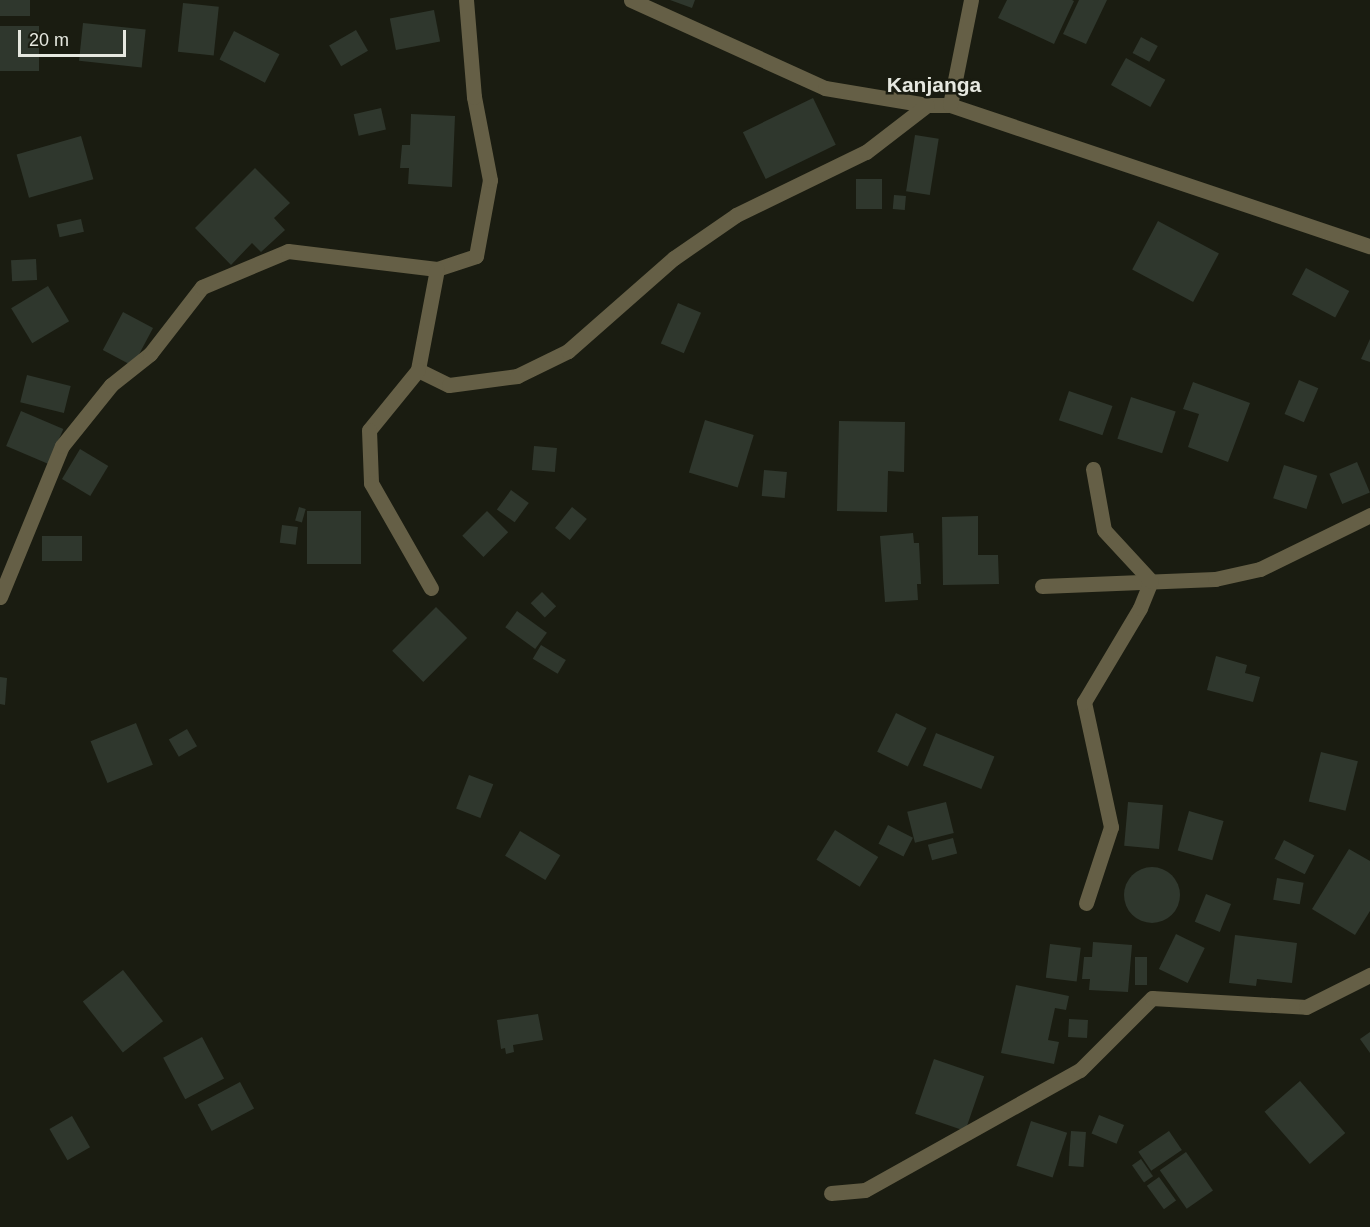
<!DOCTYPE html>
<style>
body{margin:0}
#map{position:relative;width:1370px;height:1227px;overflow:hidden;background:#1a1c11;font-family:Helvetica,sans-serif}
div>[style]{position:absolute}
.building>*{inset:0;background:#2f372d;transform-origin:0 0}
.round{border-radius:50%}
.minor>*{height:15px;margin:-7.5px;padding:0 7.5px;transform-origin:7.5px;border-radius:7.5px;background:#655f46}
span{translate:-50% -50%;white-space:nowrap;text-align:center;line-height:1.15;-webkit-text-stroke:5px #1a1c11;paint-order:stroke}
.quarter-label{font-size:21px;color:#e6e8e0;font-weight:700}
.scale{position:absolute;left:18px;top:30px;width:108px;height:27px;box-sizing:border-box;border:3px solid #e6e8e0;border-top:0;padding-left:8px;font-size:18px;line-height:21px;white-space:nowrap;color:#e6e8e0;-webkit-text-stroke:4px #1a1c11;paint-order:stroke}
</style>
<div id="map">
<div class="building">
<i style="left:0;top:0;width:30px;height:16px"></i>
<i style="clip-path:polygon(670px 0,695px 0,692px 8px)"></i>
<i style="clip-path:polygon(1007px 0,1072px 0,1074px 1px,1054px 44px,998px 18px)"></i>
<i style="clip-path:polygon(1079px 0,1107px 0,1086px 44px,1063px 34px)"></i>
<i style="left:183px;top:3px;width:36px;height:49px;rotate:6deg"></i>
<i style="left:434px;top:10px;width:32px;height:45px;rotate:79deg"></i>
<i style="left:83px;top:23px;width:63px;height:38px;rotate:6deg"></i>
<i style="left:0;top:26px;width:39px;height:45px"></i>
<i style="left:356px;top:30px;width:24px;height:31px;rotate:60deg"></i>
<i style="left:234px;top:31px;width:51px;height:32px;rotate:27deg"></i>
<i style="left:1141px;top:37px;width:19px;height:18px;rotate:28deg"></i>
<i style="left:1126px;top:58px;width:45px;height:31px;rotate:29deg"></i>
<i style="left:813px;top:98px;width:52px;height:78px;rotate:64deg"></i>
<i style="left:381px;top:108px;width:22px;height:28px;rotate:77deg"></i>
<i style="clip-path:polygon(411px 114px,455px 116px,452px 187px,408px 184px,409px 168px,400px 168px,402px 145px,410px 145px)"></i>
<i style="left:915px;top:135px;width:24px;height:57px;rotate:9deg"></i>
<i style="left:81px;top:136px;width:45px;height:67px;rotate:74deg"></i>
<i style="clip-path:polygon(255px 168px,290px 203px,274px 218px,285px 230px,261px 252px,252px 243px,231px 265px,195px 228px)"></i>
<i style="left:856px;top:179px;width:26px;height:30px"></i>
<i style="left:894px;top:195px;width:12px;height:14px;rotate:5deg"></i>
<i style="left:81px;top:219px;width:13px;height:25px;rotate:77deg"></i>
<i style="left:1158px;top:221px;width:69px;height:55px;rotate:28deg"></i>
<i style="left:36px;top:259px;width:21px;height:25px;rotate:87deg"></i>
<i style="left:1306px;top:268px;width:49px;height:30px;rotate:28deg"></i>
<i style="left:48px;top:286px;width:41px;height:43px;rotate:59deg"></i>
<i style="left:678px;top:303px;width:25px;height:44px;rotate:23deg"></i>
<i style="left:123px;top:312px;width:34px;height:43px;rotate:28deg"></i>
<i style="clip-path:polygon(1370px 339px,1370px 362px,1361px 359px)"></i>
<i style="left:27px;top:375px;width:45px;height:28px;rotate:14deg"></i>
<i style="left:1299px;top:380px;width:21px;height:37px;rotate:23deg"></i>
<i style="clip-path:polygon(1193px 382px,1250px 403px,1228px 462px,1188px 447px,1199px 414px,1183px 409px)"></i>
<i style="left:1069px;top:391px;width:46px;height:31px;rotate:19deg"></i>
<i style="left:1131px;top:397px;width:47px;height:44px;rotate:18deg"></i>
<i style="left:21px;top:411px;width:46px;height:38px;rotate:23deg"></i>
<i style="left:705px;top:420px;width:51px;height:55px;rotate:17deg"></i>
<i style="clip-path:polygon(839px 421px,905px 422px,904px 472px,888px 471px,887px 512px,837px 511px)"></i>
<i style="left:534px;top:446px;width:23px;height:24px;rotate:5deg"></i>
<i style="left:80px;top:449px;width:33px;height:35px;rotate:31deg"></i>
<i style="left:1357px;top:462px;width:33px;height:30px;rotate:67deg"></i>
<i style="left:1284px;top:465px;width:35px;height:35px;rotate:18deg"></i>
<i style="left:764px;top:470px;width:23px;height:26px;rotate:5deg"></i>
<i style="left:511px;top:490px;width:22px;height:24px;rotate:36deg"></i>
<i style="left:299px;top:507px;width:7px;height:14px;rotate:16deg"></i>
<i style="left:572px;top:507px;width:19px;height:27px;rotate:39deg"></i>
<i style="left:307px;top:511px;width:54px;height:53px"></i>
<i style="left:487px;top:511px;width:30px;height:35px;rotate:45deg"></i>
<i style="clip-path:polygon(978px 516px,978px 555px,998px 555px,999px 584px,943px 585px,942px 517px)"></i>
<i style="left:282px;top:525px;width:16px;height:18px;rotate:7deg"></i>
<i style="clip-path:polygon(913px 533px,914px 543px,919px 543px,921px 584px,917px 584px,918px 600px,885px 602px,880px 536px)"></i>
<i style="left:42px;top:536px;width:40px;height:25px"></i>
<i style="left:542px;top:592px;width:20px;height:16px;rotate:45deg"></i>
<i style="left:436px;top:607px;width:44px;height:62px;rotate:45deg"></i>
<i style="left:517px;top:611px;width:37px;height:20px;rotate:36deg"></i>
<i style="left:541px;top:645px;width:29px;height:16px;rotate:31deg"></i>
<i style="clip-path:polygon(1216px 656px,1247px 665px,1245px 673px,1260px 677px,1253px 702px,1207px 690px)"></i>
<i style="clip-path:polygon(0 677px,7px 678px,5px 705px,0 704px)"></i>
<i style="left:896px;top:713px;width:34px;height:43px;rotate:26deg"></i>
<i style="left:136px;top:723px;width:45px;height:49px;rotate:68deg"></i>
<i style="left:187px;top:729px;width:20px;height:21px;rotate:60deg"></i>
<i style="left:936px;top:733px;width:63px;height:35px;rotate:22deg"></i>
<i style="left:1321px;top:752px;width:38px;height:51px;rotate:14deg"></i>
<i style="left:469px;top:775px;width:26px;height:36px;rotate:21deg"></i>
<i style="left:946px;top:802px;width:32px;height:40px;rotate:76deg"></i>
<i style="left:1128px;top:802px;width:35px;height:44px;rotate:5deg"></i>
<i style="left:1189px;top:811px;width:36px;height:41px;rotate:16deg"></i>
<i style="left:888px;top:825px;width:28px;height:21px;rotate:27deg"></i>
<i style="left:835px;top:830px;width:51px;height:35px;rotate:32deg"></i>
<i style="left:520px;top:831px;width:47px;height:29px;rotate:31deg"></i>
<i style="left:953px;top:838px;width:16px;height:26px;rotate:75deg"></i>
<i style="left:1284px;top:840px;width:34px;height:21px;rotate:27deg"></i>
<i style="clip-path:polygon(1349px 849px,1370px 861px,1370px 911px,1355px 935px,1312px 909px)"></i>
<i class="round" style="left:1124px;top:867px;width:56px;height:56px"></i>
<i style="left:1277px;top:878px;width:27px;height:22px;rotate:10deg"></i>
<i style="left:1206px;top:894px;width:27px;height:30px;rotate:22deg"></i>
<i style="left:1176px;top:934px;width:32px;height:39px;rotate:26deg"></i>
<i style="clip-path:polygon(1235px 935px,1297px 943px,1292px 983px,1257px 979px,1256px 986px,1229px 983px)"></i>
<i style="clip-path:polygon(1093px 942px,1132px 945px,1128px 992px,1089px 990px,1090px 979px,1082px 979px,1084px 957px,1092px 957px)"></i>
<i style="left:1050px;top:944px;width:31px;height:34px;rotate:7deg"></i>
<i style="left:1135px;top:957px;width:12px;height:28px"></i>
<i style="left:123px;top:970px;width:65px;height:51px;rotate:52deg"></i>
<i style="clip-path:polygon(1016px 985px,1069px 996px,1066px 1010px,1055px 1008px,1048px 1040px,1059px 1042px,1054px 1064px,1001px 1053px)"></i>
<i style="clip-path:polygon(538px 1014px,543px 1040px,513px 1045px,514px 1052px,506px 1054px,505px 1048px,501px 1049px,497px 1020px)"></i>
<i style="left:1069px;top:1019px;width:19px;height:18px;rotate:3deg"></i>
<i style="clip-path:polygon(1370px 1032px,1370px 1053px,1360px 1039px)"></i>
<i style="left:202px;top:1037px;width:47px;height:44px;rotate:62deg"></i>
<i style="left:934px;top:1059px;width:53px;height:58px;rotate:19deg"></i>
<i style="left:1300px;top:1081px;width:69px;height:47px;rotate:49deg"></i>
<i style="left:240px;top:1082px;width:30px;height:48px;rotate:62deg"></i>
<i style="left:1099px;top:1115px;width:27px;height:20px;rotate:22deg"></i>
<i style="left:72px;top:1116px;width:36px;height:26px;rotate:60deg"></i>
<i style="left:1031px;top:1121px;width:38px;height:47px;rotate:18deg"></i>
<i style="left:1071px;top:1131px;width:15px;height:35px;rotate:4deg"></i>
<i style="left:1169px;top:1131px;width:23px;height:37px;rotate:56deg"></i>
<i style="left:1186px;top:1152px;width:47px;height:32px;rotate:55deg"></i>
<i style="left:1141px;top:1159px;width:21px;height:11px;rotate:55deg"></i>
<i style="left:1159px;top:1177px;width:29px;height:15px;rotate:54deg"></i>
</div>
<div class="minor">
<i style="left:631px;top:0;width:213px;rotate:24.4deg"></i>
<i style="left:825px;top:88px;width:103px;rotate:9.5deg"></i>
<i style="left:927px;top:105px;width:23px"></i>
<i style="left:950px;top:105px;width:443px;rotate:18.6deg"></i>
<i style="left:950px;top:105px;width:107px;rotate:-78.7deg"></i>
<i style="left:437px;top:269px;width:41px;rotate:-18.4deg"></i>
<i style="left:476px;top:256px;width:77px;rotate:-79.6deg"></i>
<i style="left:490px;top:180px;width:85px;rotate:-100.9deg"></i>
<i style="left:474px;top:97px;width:97px;rotate:-94.7deg"></i>
<i style="left:418px;top:370px;width:34px;rotate:26deg"></i>
<i style="left:449px;top:385px;width:69px;rotate:-7.5deg"></i>
<i style="left:517px;top:376px;width:57px;rotate:-26.1deg"></i>
<i style="left:568px;top:351px;width:141px;rotate:-41.3deg"></i>
<i style="left:674px;top:258px;width:75px;rotate:-34.7deg"></i>
<i style="left:736px;top:215px;width:144px;rotate:-25.9deg"></i>
<i style="left:866px;top:152px;width:77px;rotate:-37.6deg"></i>
<i style="left:1042px;top:586px;width:173px;rotate:-2.3deg"></i>
<i style="left:1215px;top:579px;width:46px;rotate:-12.5deg"></i>
<i style="left:1260px;top:569px;width:123px;rotate:-26.1deg"></i>
<i style="left:0;top:597px;width:163px;rotate:-67.7deg"></i>
<i style="left:62px;top:446px;width:78px;rotate:-51.2deg"></i>
<i style="left:111px;top:385px;width:50px;rotate:-38.5deg"></i>
<i style="left:150px;top:354px;width:85px;rotate:-52.2deg"></i>
<i style="left:202px;top:287px;width:93px;rotate:-22.7deg"></i>
<i style="left:288px;top:251px;width:150px;rotate:6.9deg"></i>
<i style="left:437px;top:269px;width:103px;rotate:100.7deg"></i>
<i style="left:418px;top:370px;width:77px;rotate:129.2deg"></i>
<i style="left:369px;top:430px;width:53px;rotate:87.8deg"></i>
<i style="left:371px;top:483px;width:121px;rotate:60.3deg"></i>
<i style="left:1086px;top:903px;width:80px;rotate:-71.8deg"></i>
<i style="left:1111px;top:827px;width:128px;rotate:-102.2deg"></i>
<i style="left:1084px;top:702px;width:109px;rotate:-59.2deg"></i>
<i style="left:1140px;top:608px;width:29px;rotate:-68deg"></i>
<i style="left:1151px;top:581px;width:69px;rotate:-132.7deg"></i>
<i style="left:1104px;top:530px;width:62px;rotate:-100.2deg"></i>
<i style="left:831px;top:1193px;width:34px;rotate:-5deg"></i>
<i style="left:865px;top:1190px;width:246px;rotate:-29.2deg"></i>
<i style="left:1080px;top:1070px;width:102px;rotate:-45deg"></i>
<i style="left:1152px;top:998px;width:154px;rotate:3.3deg"></i>
<i style="left:1306px;top:1007px;width:72px;rotate:-26.6deg"></i>
</div>
<div class="quarter-label">
<span style="left:934px;top:85px">Kanjanga</span>
</div>
<div class="scale">20 m</div>
</div>
